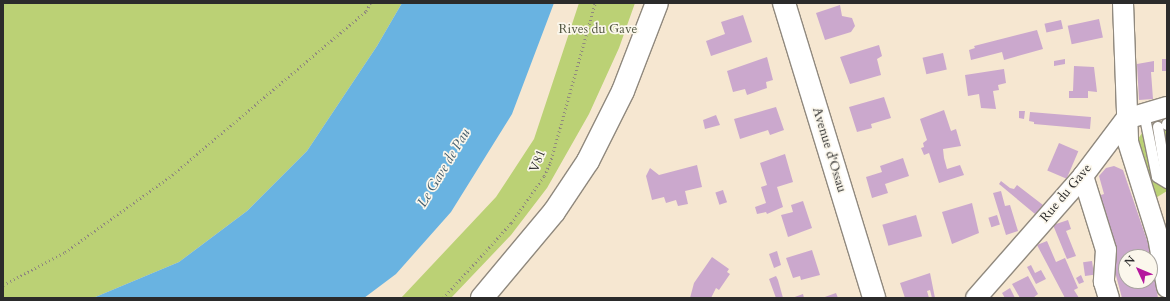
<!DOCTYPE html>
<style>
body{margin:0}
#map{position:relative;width:1170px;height:301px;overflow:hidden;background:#f6e7d1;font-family:Cardo,serif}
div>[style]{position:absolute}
.green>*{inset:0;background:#bbd175}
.water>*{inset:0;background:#69b3e1}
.building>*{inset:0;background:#cba8cd;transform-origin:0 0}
.path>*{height:2.5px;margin-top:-1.25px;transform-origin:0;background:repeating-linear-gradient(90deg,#90897e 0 1px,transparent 0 4px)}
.roads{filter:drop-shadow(1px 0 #90897e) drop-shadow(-1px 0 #90897e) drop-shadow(0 1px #90897e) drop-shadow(0 -1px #90897e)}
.lane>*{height:10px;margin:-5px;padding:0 5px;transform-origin:5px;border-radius:5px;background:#fff}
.street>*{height:20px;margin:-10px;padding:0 10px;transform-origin:10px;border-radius:10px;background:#fff}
.secondary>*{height:22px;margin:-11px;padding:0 11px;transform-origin:11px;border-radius:11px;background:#fff}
span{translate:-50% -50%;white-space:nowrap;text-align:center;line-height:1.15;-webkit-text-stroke:3.5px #fbf7ec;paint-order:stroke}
.park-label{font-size:13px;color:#4f543e}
.street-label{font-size:13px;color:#2b2b2b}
.water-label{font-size:14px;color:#415b6b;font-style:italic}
.frame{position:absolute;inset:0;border:4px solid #2b2b2b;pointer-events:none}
.north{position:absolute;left:1118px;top:249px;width:40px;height:40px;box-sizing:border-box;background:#fbf7ec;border:1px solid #a8a59f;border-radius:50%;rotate:314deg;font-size:11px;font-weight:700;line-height:16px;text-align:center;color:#2b2b2b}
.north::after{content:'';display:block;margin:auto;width:14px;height:18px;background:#b5179e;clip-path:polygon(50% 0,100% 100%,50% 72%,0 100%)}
</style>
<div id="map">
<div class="green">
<i style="clip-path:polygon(3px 3px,402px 3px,377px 46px,307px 151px,247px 211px,179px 262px,93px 298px,3px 298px)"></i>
<i style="clip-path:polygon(579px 3px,635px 3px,619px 48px,589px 114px,547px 188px,511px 235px,451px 298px,401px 298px,496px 197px,534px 139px)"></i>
<i style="clip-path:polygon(1167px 121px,1167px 191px,1154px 199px,1134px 145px,1144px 130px)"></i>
</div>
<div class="water">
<i style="clip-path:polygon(402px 3px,554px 3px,512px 114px,451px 212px,396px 274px,364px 298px,93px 298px,179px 262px,247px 211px,307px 151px,377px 46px)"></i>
</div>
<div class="building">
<i style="clip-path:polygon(840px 5px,842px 16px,852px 18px,855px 26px,851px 32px,825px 40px,816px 13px)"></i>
<i style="clip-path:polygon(743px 15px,752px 42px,711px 56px,706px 41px,725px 34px,721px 22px)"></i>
<i style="left:1099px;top:19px;width:19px;height:32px;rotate:78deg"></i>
<i style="left:1061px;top:20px;width:9px;height:17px;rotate:77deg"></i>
<i style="clip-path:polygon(1037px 30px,1043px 49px,1004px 60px,1002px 52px,971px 60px,969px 50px,975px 48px,974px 46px)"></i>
<i style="clip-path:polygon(879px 45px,882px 56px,877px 59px,881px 75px,850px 84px,840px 57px)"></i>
<i style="left:943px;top:53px;width:17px;height:21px;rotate:77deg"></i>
<i style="clip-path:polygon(767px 57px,773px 80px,766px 82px,767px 88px,747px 95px,745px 89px,733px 92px,727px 71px)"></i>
<i style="clip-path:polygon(1065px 59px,1065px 64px,1054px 66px,1054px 61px)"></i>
<i style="left:1162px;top:59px;width:5px;height:12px"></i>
<i style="clip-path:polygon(1154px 61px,1154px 72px,1151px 72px,1153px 99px,1139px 100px,1137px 64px)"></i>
<i style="clip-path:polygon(1074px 66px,1094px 67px,1097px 92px,1088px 91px,1088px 98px,1069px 98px,1069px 91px,1073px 91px)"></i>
<i style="clip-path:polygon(1004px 69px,1006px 83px,998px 85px,999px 90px,993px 91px,996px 109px,981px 108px,979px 94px,968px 96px,965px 75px)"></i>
<i style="clip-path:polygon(884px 97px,891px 118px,871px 124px,872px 128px,857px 132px,849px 107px)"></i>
<i style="clip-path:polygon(776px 107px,784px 130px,770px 135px,768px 130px,740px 139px,734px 119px)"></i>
<i style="clip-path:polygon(944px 110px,951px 131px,956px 129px,961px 146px,943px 149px,944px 158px,947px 169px,960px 165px,964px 175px,939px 183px,929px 153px,924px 155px,921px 148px,924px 147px,923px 143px,927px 140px,920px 119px)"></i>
<i style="clip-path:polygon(1019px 111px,1025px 111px,1024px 119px,1019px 118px)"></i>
<i style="clip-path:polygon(1030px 112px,1091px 117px,1090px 129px,1034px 124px,1034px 122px,1029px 121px)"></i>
<i style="clip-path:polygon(716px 115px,720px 125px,705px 129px,703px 120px)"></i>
<i style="left:1059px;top:143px;width:21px;height:30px;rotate:23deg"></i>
<i style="clip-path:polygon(785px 154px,793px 182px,777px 187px,783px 207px,767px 214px,766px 212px,757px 214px,755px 207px,766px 203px,761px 187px,767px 185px,760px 163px)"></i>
<i style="clip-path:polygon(903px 158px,909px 176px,885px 184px,888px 193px,872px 198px,866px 177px,882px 172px,880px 166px)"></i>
<i style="clip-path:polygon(697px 165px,702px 187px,685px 191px,688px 204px,678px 206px,676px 200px,666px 203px,664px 197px,652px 200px,646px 176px,650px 168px,659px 175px)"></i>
<i style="clip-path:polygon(evenodd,1114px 166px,1123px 170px,1150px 249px,1158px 298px,1122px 298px,1095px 197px,1104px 194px,1099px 176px,1106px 168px,1114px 166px,1126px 257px,1150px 257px,1150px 281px,1126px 281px,1126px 257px)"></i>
<i style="clip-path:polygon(1001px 181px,1010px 188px,1014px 189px,1017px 185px,1043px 205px,1035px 214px,999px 184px)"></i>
<i style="left:723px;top:190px;width:13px;height:8px;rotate:72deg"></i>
<i style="clip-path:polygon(1001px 191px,1005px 206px,1010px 205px,1018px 231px,1006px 235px,993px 193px)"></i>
<i style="clip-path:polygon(803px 201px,812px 228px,788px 237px,781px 215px,793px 212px,791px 205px)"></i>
<i style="clip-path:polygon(972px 203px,979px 233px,952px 244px,942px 212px)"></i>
<i style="left:916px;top:215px;width:22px;height:35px;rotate:74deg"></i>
<i style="left:997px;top:215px;width:10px;height:9px;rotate:73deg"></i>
<i style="clip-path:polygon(1068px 220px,1071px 229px,1066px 231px,1076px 256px,1067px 259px,1053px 225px)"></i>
<i style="clip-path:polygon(1047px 241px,1056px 262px,1065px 258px,1078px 288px,1074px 290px,1079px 298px,1065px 298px,1037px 245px)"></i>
<i style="clip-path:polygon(812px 250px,820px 275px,801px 280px,800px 276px,793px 278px,786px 258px)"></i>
<i style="clip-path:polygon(777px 251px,781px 265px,774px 268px,769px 254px)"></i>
<i style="clip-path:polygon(712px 257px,729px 269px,727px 272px,730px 274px,719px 290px,716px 288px,711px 298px,690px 298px,694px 283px)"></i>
<i style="left:1092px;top:261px;width:14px;height:9px;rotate:82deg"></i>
<i style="clip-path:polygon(1031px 265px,1035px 273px,1041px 270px,1046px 279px,1036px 284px,1027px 267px)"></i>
<i style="clip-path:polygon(930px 273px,935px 298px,932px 298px,930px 290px,927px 291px,929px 298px,905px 298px,900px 283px)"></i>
<i style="clip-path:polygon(1081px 275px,1084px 282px,1079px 284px,1076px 278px)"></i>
<i style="clip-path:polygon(776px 276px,778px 280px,783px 298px,776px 298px,769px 279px)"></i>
<i style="clip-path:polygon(1028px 276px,1038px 294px,1033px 298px,1020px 298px,1012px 284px)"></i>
<i style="clip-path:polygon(1010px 288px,1015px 298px,1005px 298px,1002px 293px)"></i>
<i style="clip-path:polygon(836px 293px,838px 298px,822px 298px)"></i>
<i style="clip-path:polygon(803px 294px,804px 298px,792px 298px)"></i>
</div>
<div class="path">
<i style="left:3px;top:285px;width:70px;rotate:-28deg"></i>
<i style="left:65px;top:252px;width:132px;rotate:-35.7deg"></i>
<i style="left:172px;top:175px;width:254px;rotate:-40.2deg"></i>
<i style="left:366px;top:11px;width:9px;rotate:-63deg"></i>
<i style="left:443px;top:298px;width:101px;rotate:-47.8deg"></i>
<i style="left:511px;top:223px;width:57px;rotate:-54.9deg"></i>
<i style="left:544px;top:176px;width:14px;rotate:-65deg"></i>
<i style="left:550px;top:163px;width:166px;rotate:-74.3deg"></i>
</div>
<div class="roads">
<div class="lane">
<i style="left:1144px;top:113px;width:65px;rotate:78.5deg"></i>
<i style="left:1157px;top:177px;width:12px;rotate:31deg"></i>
<i style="left:1167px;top:124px;width:1px;rotate:90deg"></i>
<i style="left:1158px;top:127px;width:56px;rotate:80.7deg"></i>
</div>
<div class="street">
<i style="left:1123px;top:3px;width:139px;rotate:87.9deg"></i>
<i style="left:1128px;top:142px;width:100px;rotate:72.5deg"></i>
<i style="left:1158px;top:237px;width:51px;rotate:79.8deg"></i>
<i style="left:1083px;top:176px;width:77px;rotate:72.7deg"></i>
<i style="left:1106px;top:250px;width:32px;rotate:94deg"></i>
<i style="left:1104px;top:282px;width:17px;rotate:73deg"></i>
<i style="left:976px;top:298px;width:162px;rotate:-48.7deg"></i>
<i style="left:1083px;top:176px;width:71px;rotate:-53deg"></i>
<i style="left:1126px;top:119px;width:43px;rotate:-16.3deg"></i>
</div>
<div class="secondary">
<i style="left:784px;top:3px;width:308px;rotate:73deg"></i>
<i style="left:482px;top:298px;width:112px;rotate:-50.1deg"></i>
<i style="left:554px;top:212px;width:61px;rotate:-56.3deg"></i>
<i style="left:588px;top:161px;width:78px;rotate:-63.4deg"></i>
<i style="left:623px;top:91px;width:94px;rotate:-68.9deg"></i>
</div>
</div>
<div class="park-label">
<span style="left:598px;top:29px">Rives du Gave</span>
</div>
<div class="street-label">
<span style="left:829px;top:150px;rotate:73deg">Avenue d'Ossau</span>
<span style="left:538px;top:161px;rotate:-68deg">V81</span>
<span style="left:1066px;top:193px;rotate:-50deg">Rue du Gave</span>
</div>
<div class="water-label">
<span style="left:444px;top:168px;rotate:-59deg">Le Gave de Pau</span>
</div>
<div class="frame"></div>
<div class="north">N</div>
</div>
